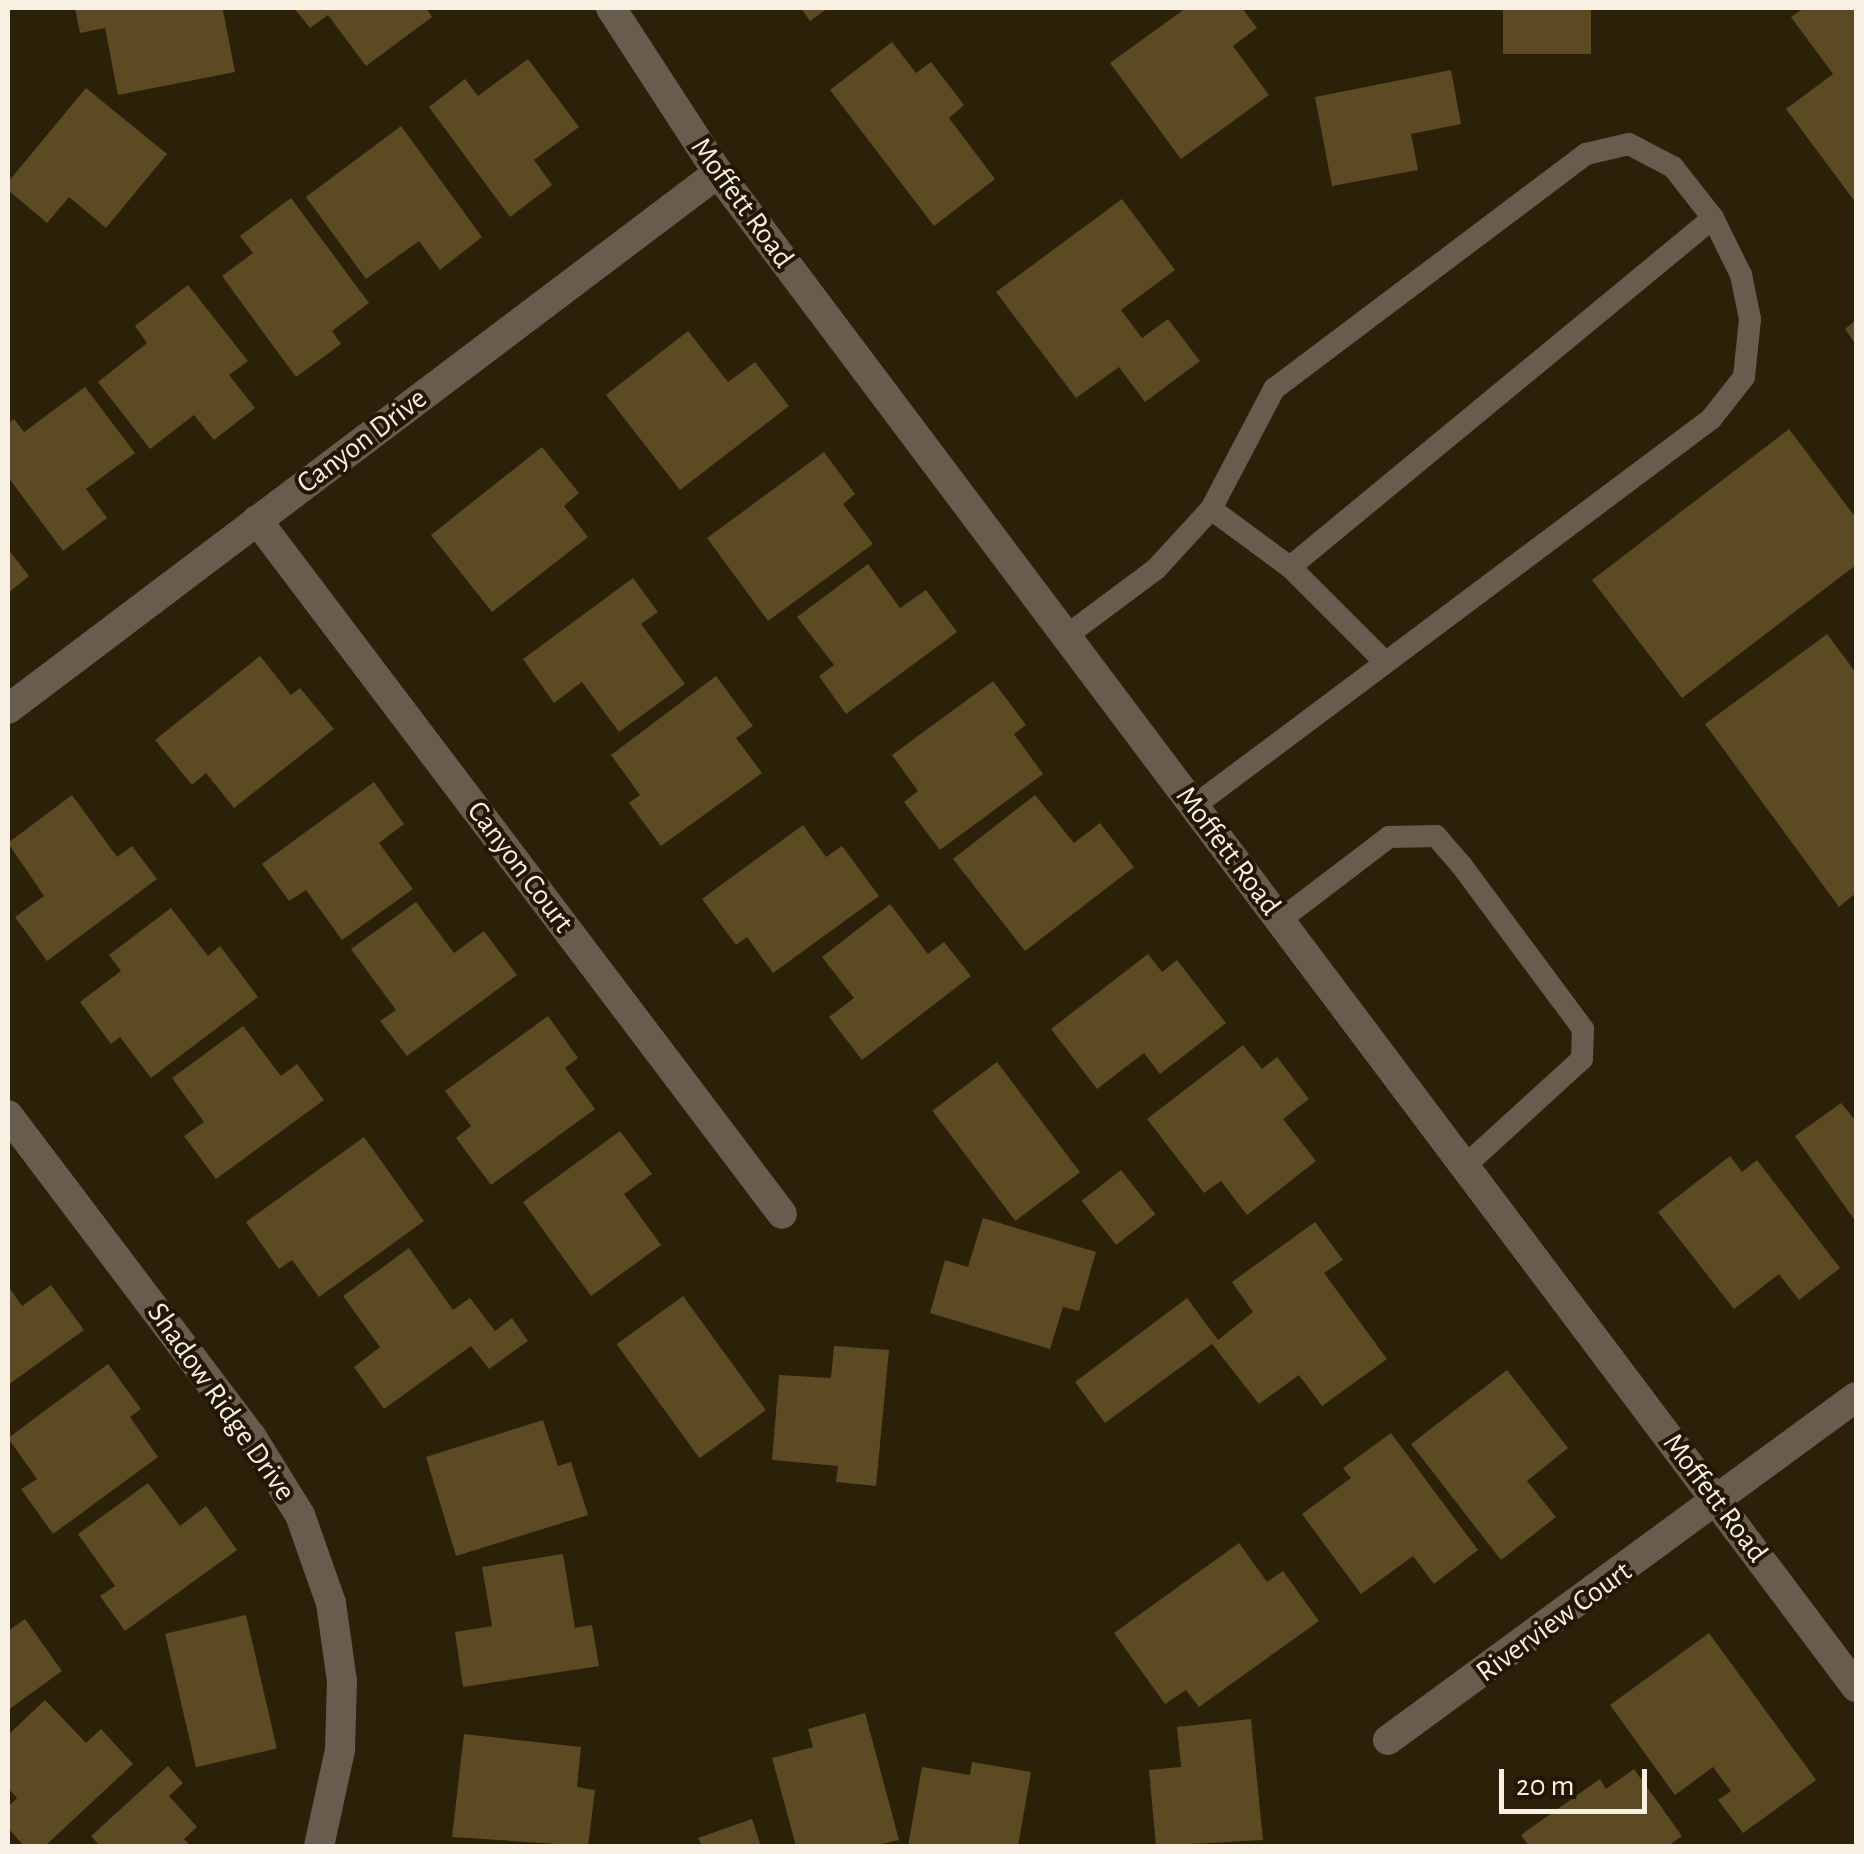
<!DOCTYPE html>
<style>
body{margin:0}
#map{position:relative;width:1864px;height:1854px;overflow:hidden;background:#2b2109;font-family:"Alegreya Sans",sans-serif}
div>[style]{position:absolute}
.building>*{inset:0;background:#5c4a22;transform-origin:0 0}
.lane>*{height:22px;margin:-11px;padding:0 11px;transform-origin:11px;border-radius:11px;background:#695b4d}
.street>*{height:30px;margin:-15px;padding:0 15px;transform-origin:15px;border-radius:15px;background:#695b4d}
span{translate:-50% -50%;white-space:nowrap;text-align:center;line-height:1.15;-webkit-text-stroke:8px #211702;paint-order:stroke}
.street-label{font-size:30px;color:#f8f1e3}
.frame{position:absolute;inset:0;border:10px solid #f8f1e3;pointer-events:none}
.scale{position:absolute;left:1499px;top:1769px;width:148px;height:45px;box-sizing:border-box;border:5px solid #f8f1e3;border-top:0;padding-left:12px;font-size:30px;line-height:35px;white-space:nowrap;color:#f8f1e3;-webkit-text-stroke:8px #211702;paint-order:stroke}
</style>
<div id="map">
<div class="building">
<i style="clip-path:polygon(75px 8px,223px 10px,235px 72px,118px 95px,105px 28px,80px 33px)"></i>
<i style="clip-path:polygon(294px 8px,426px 8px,432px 17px,366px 66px,328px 15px,310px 28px)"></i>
<i style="clip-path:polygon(801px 8px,828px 8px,810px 21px)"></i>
<i style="clip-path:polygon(1186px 8px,1242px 8px,1257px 28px,1233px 46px,1269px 95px,1181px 159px,1110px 63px)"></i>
<i style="left:1503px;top:8px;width:88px;height:46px"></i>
<i style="clip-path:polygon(1804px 8px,1856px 8px,1856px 203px,1786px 109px,1833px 74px,1791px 17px)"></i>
<i style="clip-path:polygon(892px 42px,916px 73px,931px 62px,964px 105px,949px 118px,995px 179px,934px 226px,830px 90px)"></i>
<i style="clip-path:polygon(528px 59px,579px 127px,534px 160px,552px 185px,510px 217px,429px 107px,465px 79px,478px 96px)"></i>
<i style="clip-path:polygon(1451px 70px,1461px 124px,1411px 134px,1418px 170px,1332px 186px,1315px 97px)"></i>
<i style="clip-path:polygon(86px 88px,167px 154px,106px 228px,69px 197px,47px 223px,8px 190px,8px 182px)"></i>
<i style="clip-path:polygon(401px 126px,482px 237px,440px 270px,419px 241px,366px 279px,306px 197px)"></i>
<i style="clip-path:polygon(291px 198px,369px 303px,332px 331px,341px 344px,296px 377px,222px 276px,253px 253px,240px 236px)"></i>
<i style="clip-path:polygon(1122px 199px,1175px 270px,1121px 310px,1142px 338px,1168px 319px,1200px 361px,1145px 402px,1119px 367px,1076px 398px,996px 292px)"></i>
<i style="clip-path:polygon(188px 285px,248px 361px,229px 375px,255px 408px,214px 440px,194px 415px,150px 449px,98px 382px,147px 343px,135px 326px)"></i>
<i style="clip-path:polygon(1856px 320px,1856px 345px,1845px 329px)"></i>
<i style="clip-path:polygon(688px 331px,728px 382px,755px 362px,789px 406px,680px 490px,606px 395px)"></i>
<i style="clip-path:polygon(85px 387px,135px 453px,86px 489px,107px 518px,63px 551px,8px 477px,8px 424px,14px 419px,24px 432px)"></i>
<i style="clip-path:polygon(1789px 429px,1856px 518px,1856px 565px,1682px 698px,1592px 580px)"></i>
<i style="clip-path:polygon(542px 447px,579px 493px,564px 506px,588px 537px,492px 612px,431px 535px)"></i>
<i style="clip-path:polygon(824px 452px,855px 494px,843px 504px,873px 544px,768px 621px,707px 538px)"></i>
<i style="clip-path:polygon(8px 549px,29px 576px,8px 593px)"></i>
<i style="clip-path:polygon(868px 564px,900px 608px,926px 590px,957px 632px,846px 714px,819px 676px,834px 665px,797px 617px)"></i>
<i style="clip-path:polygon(633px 578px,658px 612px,641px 624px,685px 684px,619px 732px,582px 682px,554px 703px,523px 659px)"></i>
<i style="clip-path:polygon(1827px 634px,1856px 673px,1856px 893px,1839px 907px,1705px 724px)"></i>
<i style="clip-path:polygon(260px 656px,291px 695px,300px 688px,334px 729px,234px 808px,206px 773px,192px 785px,155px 740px)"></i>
<i style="clip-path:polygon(716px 676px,753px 726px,736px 738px,762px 773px,661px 846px,629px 803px,640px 795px,611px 755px)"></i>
<i style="clip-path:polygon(993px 681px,1026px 725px,1014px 734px,1043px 774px,940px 850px,904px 802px,918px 791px,892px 755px)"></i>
<i style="clip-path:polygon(374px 782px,404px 824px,379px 843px,413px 889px,342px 940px,306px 890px,289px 901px,262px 864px)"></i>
<i style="clip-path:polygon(72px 795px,117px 857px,132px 846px,157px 879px,47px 961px,15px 917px,44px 896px,8px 843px)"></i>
<i style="clip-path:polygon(1035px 795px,1074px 843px,1100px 823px,1134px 867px,1025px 951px,953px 859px)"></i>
<i style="clip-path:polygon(803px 825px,826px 857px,842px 846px,879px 896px,773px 973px,747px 937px,736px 945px,702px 899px)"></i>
<i style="clip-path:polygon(416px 902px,454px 953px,484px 931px,517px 975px,407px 1056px,380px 1021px,396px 1010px,351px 949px)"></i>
<i style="clip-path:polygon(890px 904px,928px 954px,944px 942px,971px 976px,862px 1060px,829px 1017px,854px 998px,822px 957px)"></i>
<i style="clip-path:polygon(171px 908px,208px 956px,220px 946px,258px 997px,151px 1078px,120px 1037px,111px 1044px,80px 1002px,121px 971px,109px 955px)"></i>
<i style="clip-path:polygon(1148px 954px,1162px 972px,1177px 960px,1226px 1023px,1160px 1074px,1144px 1053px,1097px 1089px,1051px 1029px)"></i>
<i style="clip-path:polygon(548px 1016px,578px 1058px,565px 1068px,595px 1109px,491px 1185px,456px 1138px,471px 1126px,445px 1091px)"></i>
<i style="clip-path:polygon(243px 1026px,281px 1076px,297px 1064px,324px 1100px,216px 1179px,184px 1136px,204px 1122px,172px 1078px)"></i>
<i style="clip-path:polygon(1243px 1045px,1262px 1069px,1277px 1057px,1309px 1099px,1283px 1119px,1316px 1161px,1247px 1215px,1221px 1181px,1204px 1193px,1147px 1119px)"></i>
<i style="left:997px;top:1062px;width:138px;height:81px;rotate:53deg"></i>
<i style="clip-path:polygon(1841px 1103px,1856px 1121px,1856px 1222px,1795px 1136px)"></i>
<i style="clip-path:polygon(620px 1131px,652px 1174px,624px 1194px,661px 1245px,591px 1296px,523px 1202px)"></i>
<i style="clip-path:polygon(364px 1137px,424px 1221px,319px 1297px,292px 1260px,279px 1269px,246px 1222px)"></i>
<i style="clip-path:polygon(1730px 1156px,1742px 1172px,1757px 1160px,1840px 1268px,1799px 1300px,1779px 1274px,1734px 1309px,1658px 1212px)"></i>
<i style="left:1121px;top:1170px;width:56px;height:50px;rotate:52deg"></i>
<i style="clip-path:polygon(983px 1218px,1096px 1252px,1079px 1311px,1063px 1307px,1050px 1349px,930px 1313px,945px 1260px,968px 1267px)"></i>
<i style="clip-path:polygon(1315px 1222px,1343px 1260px,1324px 1273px,1387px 1359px,1322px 1406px,1299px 1375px,1259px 1404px,1212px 1344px,1105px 1423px,1075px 1382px,1187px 1298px,1218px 1340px,1253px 1312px,1232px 1282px)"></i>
<i style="clip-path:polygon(409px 1248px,453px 1310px,470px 1298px,495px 1331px,512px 1318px,528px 1341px,489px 1369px,471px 1346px,384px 1409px,354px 1367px,380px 1347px,343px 1296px)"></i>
<i style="clip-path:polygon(51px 1285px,84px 1330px,8px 1385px,8px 1286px,22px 1306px)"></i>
<i style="left:683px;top:1296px;width:141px;height:82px;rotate:54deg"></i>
<i style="clip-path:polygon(834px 1346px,889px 1350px,876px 1486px,836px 1482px,838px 1466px,772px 1460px,779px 1375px,831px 1378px)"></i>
<i style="clip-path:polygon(108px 1364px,141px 1409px,130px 1417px,158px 1457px,53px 1534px,21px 1489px,37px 1479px,8px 1438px)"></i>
<i style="clip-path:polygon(1507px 1370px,1568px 1448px,1527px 1481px,1556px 1517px,1501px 1560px,1411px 1444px)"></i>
<i style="clip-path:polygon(543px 1420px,558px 1466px,571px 1462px,588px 1515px,456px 1556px,426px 1457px)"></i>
<i style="clip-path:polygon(1391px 1433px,1478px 1550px,1434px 1584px,1413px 1556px,1361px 1594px,1302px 1514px,1351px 1478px,1343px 1468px)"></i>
<i style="clip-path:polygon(148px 1483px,180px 1526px,206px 1506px,237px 1550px,125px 1631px,100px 1596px,115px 1586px,78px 1534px)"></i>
<i style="clip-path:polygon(1239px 1543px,1267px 1582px,1283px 1571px,1319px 1621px,1199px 1707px,1186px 1690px,1165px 1704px,1114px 1633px)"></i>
<i style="clip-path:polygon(563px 1554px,575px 1628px,592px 1625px,599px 1666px,463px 1687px,455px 1632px,492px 1626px,482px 1567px)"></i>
<i style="left:246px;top:1615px;width:137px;height:83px;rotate:77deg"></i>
<i style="clip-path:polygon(25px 1619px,62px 1671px,8px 1710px,8px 1631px)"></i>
<i style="clip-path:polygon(1709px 1633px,1816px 1780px,1743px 1833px,1718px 1800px,1731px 1791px,1713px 1767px,1675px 1795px,1610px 1705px)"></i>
<i style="clip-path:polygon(45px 1700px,86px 1743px,101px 1729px,133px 1764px,45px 1846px,24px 1846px,8px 1828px,8px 1807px,17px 1798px,8px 1788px,8px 1735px)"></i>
<i style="clip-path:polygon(865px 1713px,899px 1840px,874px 1846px,796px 1846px,772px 1758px,813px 1747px,808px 1729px)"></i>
<i style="clip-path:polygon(1251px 1719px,1263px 1840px,1156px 1846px,1149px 1770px,1181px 1767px,1177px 1727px)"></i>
<i style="clip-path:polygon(464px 1734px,581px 1747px,577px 1787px,595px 1790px,588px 1846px,452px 1837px)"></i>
<i style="clip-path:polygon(972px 1762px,1031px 1772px,1018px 1846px,908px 1846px,922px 1767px,970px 1775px)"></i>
<i style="clip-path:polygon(168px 1766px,183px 1783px,169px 1796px,197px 1827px,184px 1839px,191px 1846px,100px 1846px,91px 1836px)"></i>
<i style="clip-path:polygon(1634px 1769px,1682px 1836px,1668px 1846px,1529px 1846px,1521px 1835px,1600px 1779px,1606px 1789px)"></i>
<i style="clip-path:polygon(752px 1819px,761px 1846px,702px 1846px,698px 1838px)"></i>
</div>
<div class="lane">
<i style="left:1211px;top:509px;width:98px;rotate:36.3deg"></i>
<i style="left:1290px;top:567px;width:134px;rotate:45deg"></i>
<i style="left:1290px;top:567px;width:548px;rotate:-39.52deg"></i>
<i style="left:1066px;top:636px;width:112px;rotate:-36.7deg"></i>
<i style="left:1156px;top:569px;width:81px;rotate:-47.5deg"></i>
<i style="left:1211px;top:509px;width:136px;rotate:-62.3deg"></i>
<i style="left:1274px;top:389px;width:391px;rotate:-37deg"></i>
<i style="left:1586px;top:154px;width:44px;rotate:-13.1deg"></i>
<i style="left:1629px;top:144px;width:50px;rotate:27.6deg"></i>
<i style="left:1673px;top:167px;width:65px;rotate:51.9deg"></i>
<i style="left:1713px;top:218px;width:64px;rotate:63.8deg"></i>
<i style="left:1741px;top:275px;width:45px;rotate:78.4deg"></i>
<i style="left:1750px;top:319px;width:58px;rotate:95.9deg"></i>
<i style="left:1744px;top:377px;width:53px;rotate:128.2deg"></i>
<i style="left:1711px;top:419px;width:646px;rotate:143.18deg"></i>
<i style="left:1280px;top:920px;width:137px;rotate:-37.3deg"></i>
<i style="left:1389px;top:837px;width:47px;rotate:-1.2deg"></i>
<i style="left:1436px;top:836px;width:40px;rotate:49deg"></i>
<i style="left:1462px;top:866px;width:203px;rotate:53.4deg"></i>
<i style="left:1583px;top:1029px;width:30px;rotate:92deg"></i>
<i style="left:1582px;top:1059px;width:159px;rotate:137.6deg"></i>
</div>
<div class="street">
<i style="left:611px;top:8px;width:197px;rotate:57deg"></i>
<i style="left:718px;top:173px;width:1894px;rotate:53.07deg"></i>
<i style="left:257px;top:520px;width:870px;rotate:52.89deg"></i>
<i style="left:8px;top:709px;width:890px;rotate:-37.05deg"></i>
<i style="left:8px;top:1115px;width:403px;rotate:52.9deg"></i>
<i style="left:251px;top:1436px;width:93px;rotate:58.2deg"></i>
<i style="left:300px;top:1515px;width:93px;rotate:70.6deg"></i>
<i style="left:331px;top:1603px;width:79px;rotate:82deg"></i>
<i style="left:342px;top:1681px;width:69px;rotate:91.7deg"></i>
<i style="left:340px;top:1750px;width:98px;rotate:102.3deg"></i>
<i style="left:1388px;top:1740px;width:580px;rotate:-36.24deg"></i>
</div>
<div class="street-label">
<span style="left:742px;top:203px;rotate:54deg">Moffett Road</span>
<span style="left:362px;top:441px;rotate:-37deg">Canyon Drive</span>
<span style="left:1228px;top:851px;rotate:53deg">Moffett Road</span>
<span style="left:520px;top:867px;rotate:53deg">Canyon Court</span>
<span style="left:221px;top:1402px;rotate:55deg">Shadow Ridge Drive</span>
<span style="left:1715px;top:1498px;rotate:53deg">Moffett Road</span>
<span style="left:1554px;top:1622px;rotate:-36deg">Riverview Court</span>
</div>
<div class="frame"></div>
<div class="scale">20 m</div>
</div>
